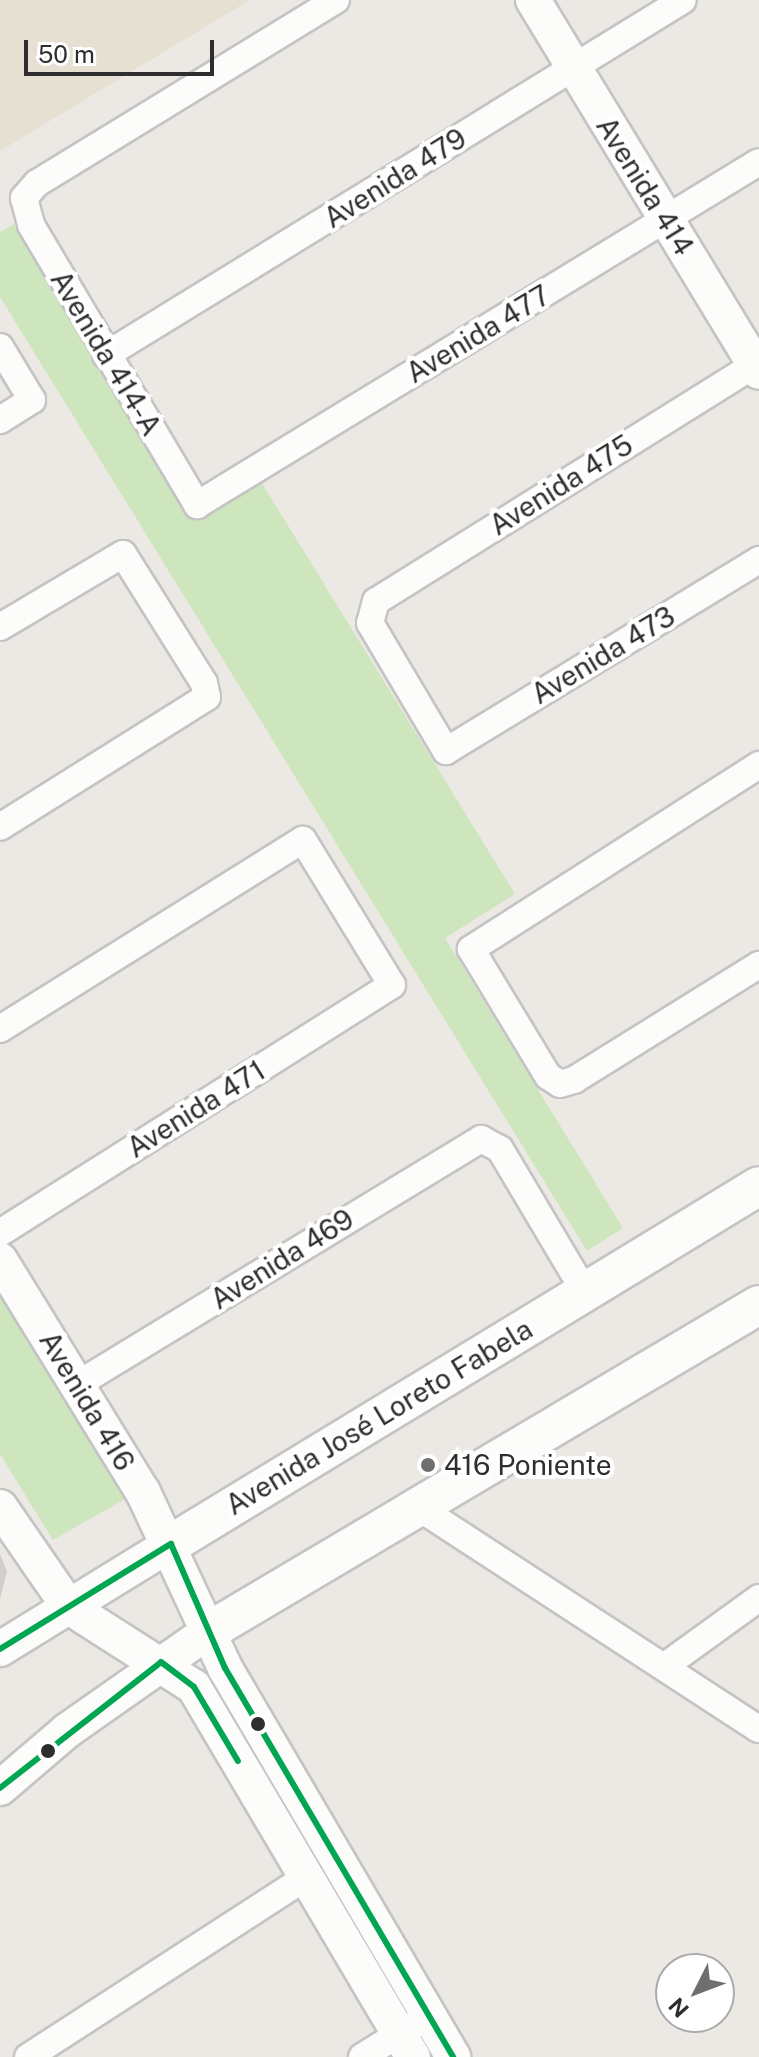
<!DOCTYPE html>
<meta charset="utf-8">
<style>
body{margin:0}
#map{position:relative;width:759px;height:2057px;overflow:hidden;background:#ece8e4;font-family:"Public Sans",sans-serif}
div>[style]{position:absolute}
.education>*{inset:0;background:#e6e0d3}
.green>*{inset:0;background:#cee6be}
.building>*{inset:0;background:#d1cecb}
.roads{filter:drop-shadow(2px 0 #c5c4c5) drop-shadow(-2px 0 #c5c4c5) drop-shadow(0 2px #c5c4c5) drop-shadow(0 -2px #c5c4c5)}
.minor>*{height:26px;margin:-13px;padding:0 13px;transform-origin:13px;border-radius:13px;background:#fcfcfb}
.tertiary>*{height:34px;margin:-17px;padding:0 17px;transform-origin:17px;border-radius:17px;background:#fcfcfb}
.secondary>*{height:38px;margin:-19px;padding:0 19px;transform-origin:19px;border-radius:19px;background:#fcfcfb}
.bus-1>*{height:6px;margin:-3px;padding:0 3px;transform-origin:3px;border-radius:3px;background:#00a651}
.dots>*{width:22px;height:22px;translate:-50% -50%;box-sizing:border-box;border:4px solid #fff;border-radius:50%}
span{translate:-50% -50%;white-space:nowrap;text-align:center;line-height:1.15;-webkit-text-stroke:8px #fff;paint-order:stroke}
.street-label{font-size:28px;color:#2e2e2e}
.poi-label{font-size:28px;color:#2e2e2e}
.left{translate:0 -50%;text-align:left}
.north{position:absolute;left:655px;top:1953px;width:80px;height:80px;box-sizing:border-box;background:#fff;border:2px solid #ababab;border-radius:50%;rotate:228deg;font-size:22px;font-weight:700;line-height:32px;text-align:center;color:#2e2e2e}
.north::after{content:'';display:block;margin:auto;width:28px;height:36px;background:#706f6e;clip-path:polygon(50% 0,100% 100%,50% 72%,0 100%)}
.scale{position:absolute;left:24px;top:40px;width:190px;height:36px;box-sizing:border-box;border:4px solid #2e2e2e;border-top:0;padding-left:10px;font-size:24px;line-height:28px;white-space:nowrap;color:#2e2e2e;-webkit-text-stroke:6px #fff;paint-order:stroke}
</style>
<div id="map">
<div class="education">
<i style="clip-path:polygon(0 0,250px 0,0 151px)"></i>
</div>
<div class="green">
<i style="clip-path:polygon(14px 224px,195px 519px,260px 480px,515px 894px,445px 938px,623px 1228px,587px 1251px,0 297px,0 232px)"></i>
<i style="clip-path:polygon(0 1280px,132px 1495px,53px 1540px,0 1454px)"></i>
</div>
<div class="building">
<i style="clip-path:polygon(0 1554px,7px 1571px,0 1599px)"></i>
</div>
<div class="roads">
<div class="minor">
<i style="left:336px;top:0;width:351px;rotate:148.5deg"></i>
<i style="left:37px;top:183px;width:20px;rotate:131deg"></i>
<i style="left:24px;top:198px;width:28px;rotate:75deg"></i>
<i style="left:31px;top:225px;width:326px;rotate:59.3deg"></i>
<i style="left:197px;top:505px;width:658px;rotate:-31.4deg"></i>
<i style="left:0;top:347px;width:62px;rotate:58.9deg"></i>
<i style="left:32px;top:400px;width:38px;rotate:148deg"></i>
<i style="left:106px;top:355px;width:677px;rotate:-31.6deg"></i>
<i style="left:759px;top:362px;width:451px;rotate:148deg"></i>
<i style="left:376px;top:601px;width:23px;rotate:105deg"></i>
<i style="left:370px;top:623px;width:149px;rotate:59.3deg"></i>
<i style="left:446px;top:751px;width:367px;rotate:-31.4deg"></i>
<i style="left:0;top:627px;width:143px;rotate:-30.7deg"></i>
<i style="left:123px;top:554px;width:152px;rotate:57.9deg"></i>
<i style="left:204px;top:683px;width:14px;rotate:78deg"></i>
<i style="left:207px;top:697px;width:244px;rotate:147.9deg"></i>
<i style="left:759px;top:765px;width:342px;rotate:147.4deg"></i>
<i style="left:471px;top:949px;width:149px;rotate:58.8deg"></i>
<i style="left:548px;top:1076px;width:14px;rotate:34deg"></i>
<i style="left:560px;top:1084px;width:15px;rotate:-16deg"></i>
<i style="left:574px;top:1080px;width:218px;rotate:-31.9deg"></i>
<i style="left:0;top:1029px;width:357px;rotate:-32deg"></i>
<i style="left:303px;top:840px;width:170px;rotate:58.5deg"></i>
<i style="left:392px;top:985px;width:464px;rotate:147.7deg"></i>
<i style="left:78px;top:1384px;width:472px;rotate:-31.3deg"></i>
<i style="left:481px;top:1139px;width:21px;rotate:28deg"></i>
<i style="left:500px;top:1149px;width:166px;rotate:59.3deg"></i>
<i style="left:421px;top:1509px;width:403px;rotate:33.1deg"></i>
<i style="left:665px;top:1666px;width:116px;rotate:-35.9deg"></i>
<i style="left:28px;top:2057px;width:331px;rotate:-32.9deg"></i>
<i style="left:362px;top:2057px;width:62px;rotate:-31.9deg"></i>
</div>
<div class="tertiary">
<i style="left:533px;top:0;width:435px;rotate:58.7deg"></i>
<i style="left:0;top:1260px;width:273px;rotate:58.4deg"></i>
<i style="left:143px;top:1492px;width:194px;rotate:65deg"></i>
<i style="left:225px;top:1668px;width:451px;rotate:59.6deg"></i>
<i style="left:0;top:1507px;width:121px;rotate:55.4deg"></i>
<i style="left:69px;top:1607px;width:148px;rotate:32.6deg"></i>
<i style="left:194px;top:1687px;width:430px;rotate:59.4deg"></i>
<i style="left:0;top:1649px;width:201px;rotate:-31.6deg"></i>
<i style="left:0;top:1788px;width:89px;rotate:-40.5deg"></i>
<i style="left:68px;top:1730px;width:172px;rotate:-35.1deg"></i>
</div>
<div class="secondary">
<i style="left:171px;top:1544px;width:688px;rotate:-31.33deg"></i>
<i style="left:209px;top:1631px;width:639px;rotate:-30.66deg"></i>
</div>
</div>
<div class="bus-1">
<i style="left:0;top:1649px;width:201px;rotate:-31.6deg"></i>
<i style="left:171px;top:1544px;width:135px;rotate:66.5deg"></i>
<i style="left:225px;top:1668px;width:451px;rotate:59.6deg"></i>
<i style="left:0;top:1788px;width:204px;rotate:-38deg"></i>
<i style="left:161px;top:1662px;width:41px;rotate:37.1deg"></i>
<i style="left:194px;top:1687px;width:86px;rotate:59.3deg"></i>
</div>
<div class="dots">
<i style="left:428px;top:1465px;background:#706f6e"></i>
<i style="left:258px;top:1724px;background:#2e2e2e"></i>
<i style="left:48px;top:1751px;background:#2e2e2e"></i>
</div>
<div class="street-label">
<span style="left:395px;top:178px;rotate:-32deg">Avenida 479</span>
<span style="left:645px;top:186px;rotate:58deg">Avenida 414</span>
<span style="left:478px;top:334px;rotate:-31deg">Avenida 477</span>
<span style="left:106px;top:353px;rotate:59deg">Avenida 414-A</span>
<span style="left:561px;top:485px;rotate:-32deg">Avenida 475</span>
<span style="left:603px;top:655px;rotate:-31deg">Avenida 473</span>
<span style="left:196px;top:1109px;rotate:-32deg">Avenida 471</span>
<span style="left:282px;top:1259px;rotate:-32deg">Avenida 469</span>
<span style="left:87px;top:1401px;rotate:59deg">Avenida 416</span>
<span style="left:379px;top:1417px;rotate:-31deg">Avenida José Loreto Fabela</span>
</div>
<div class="poi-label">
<span class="left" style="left:444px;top:1465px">416 Poniente</span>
</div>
<div class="north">N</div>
<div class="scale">50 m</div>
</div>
